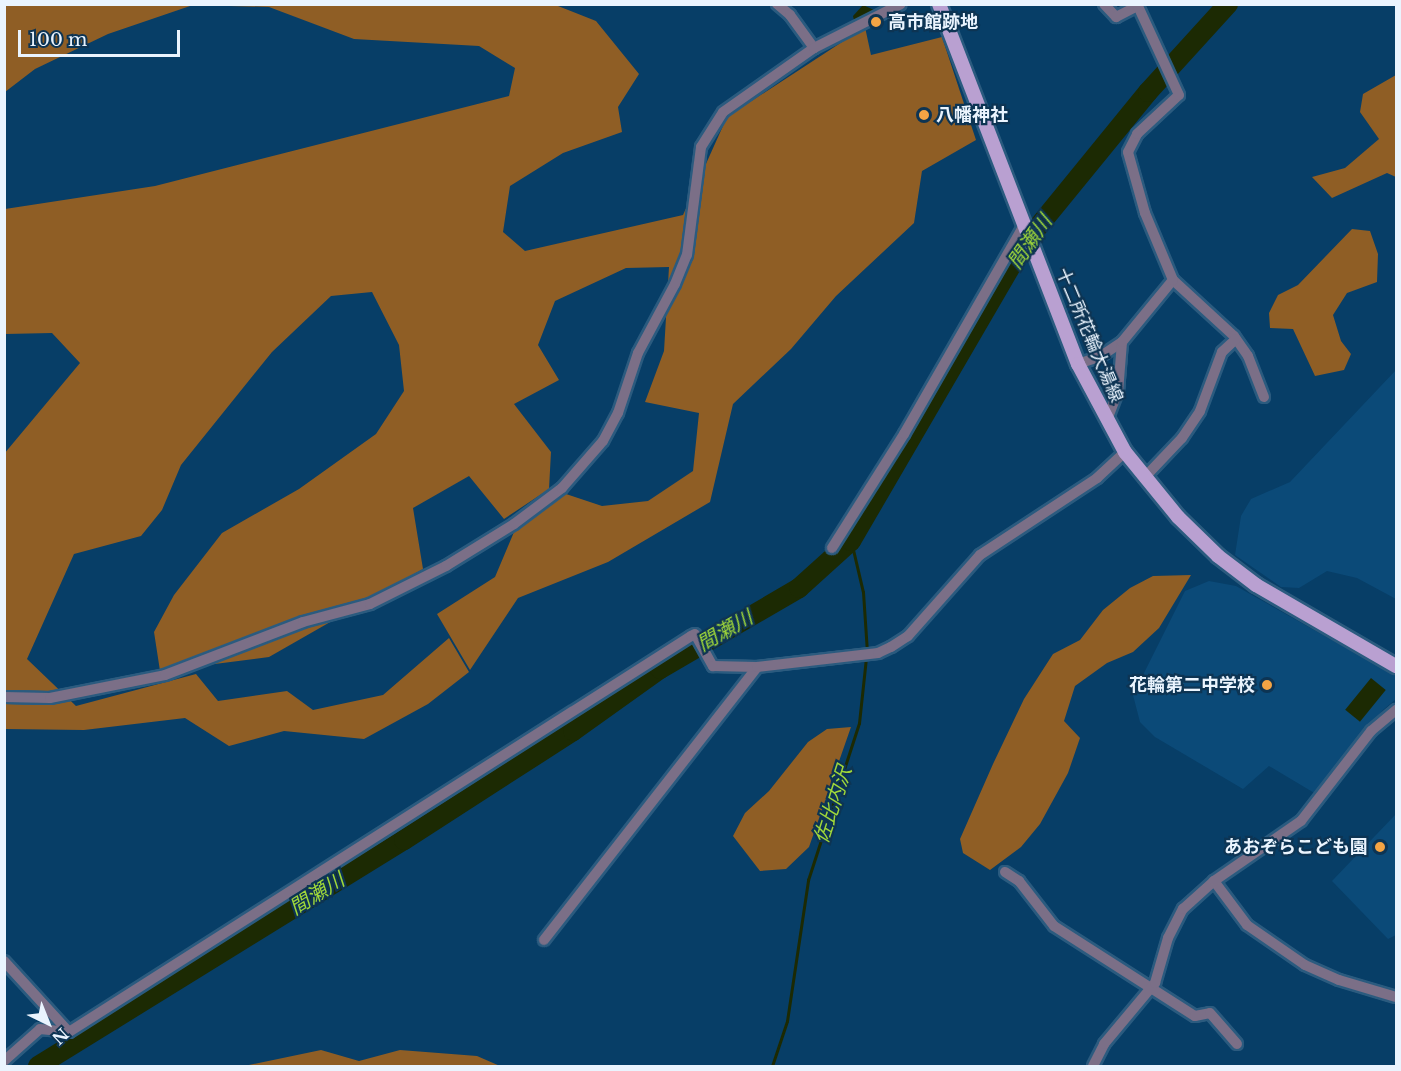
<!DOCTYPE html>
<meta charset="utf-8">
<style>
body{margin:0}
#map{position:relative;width:1401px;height:1071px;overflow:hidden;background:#073e67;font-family:"Libre Baskerville","Noto Sans JP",serif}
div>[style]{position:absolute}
.built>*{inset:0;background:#0b4a78}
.forest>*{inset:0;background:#8f5e25}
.water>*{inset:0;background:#1c2a03;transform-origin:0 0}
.stream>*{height:3px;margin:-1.5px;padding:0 1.5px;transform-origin:1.5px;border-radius:1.5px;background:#1c2a03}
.river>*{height:20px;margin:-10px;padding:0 10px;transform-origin:10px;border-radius:10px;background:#1c2a03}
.roads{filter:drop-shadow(2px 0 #2b5b7f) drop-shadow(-2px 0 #2b5b7f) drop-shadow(0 2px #2b5b7f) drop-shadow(0 -2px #2b5b7f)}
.minor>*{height:10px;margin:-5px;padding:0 5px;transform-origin:5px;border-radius:5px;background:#7b6f87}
.major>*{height:14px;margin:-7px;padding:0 7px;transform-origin:7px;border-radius:7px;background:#b9a0d1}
.dots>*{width:16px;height:16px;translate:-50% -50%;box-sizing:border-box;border:3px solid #0d3453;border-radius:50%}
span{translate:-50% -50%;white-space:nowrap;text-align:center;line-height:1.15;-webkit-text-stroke:4.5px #0d3453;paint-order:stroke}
.poi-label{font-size:18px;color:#eaf4fe;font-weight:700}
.left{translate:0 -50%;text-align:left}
.right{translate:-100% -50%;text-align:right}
.street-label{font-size:18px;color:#eaf4fe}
.water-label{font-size:20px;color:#a0d83a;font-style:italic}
.frame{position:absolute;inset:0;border:6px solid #eaf4fe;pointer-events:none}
.north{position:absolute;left:18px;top:993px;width:60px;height:60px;-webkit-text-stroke:4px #0d3453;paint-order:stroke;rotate:137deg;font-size:16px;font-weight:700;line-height:24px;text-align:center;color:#eaf4fe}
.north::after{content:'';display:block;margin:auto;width:21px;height:27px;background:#eaf4fe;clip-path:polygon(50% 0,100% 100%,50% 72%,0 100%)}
.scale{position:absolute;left:18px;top:30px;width:162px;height:27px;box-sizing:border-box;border:3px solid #eaf4fe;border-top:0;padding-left:8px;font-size:18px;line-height:21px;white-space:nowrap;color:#eaf4fe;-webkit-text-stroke:4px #0d3453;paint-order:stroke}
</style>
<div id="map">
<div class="built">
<i style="clip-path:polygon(1396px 370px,1396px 599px,1357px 578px,1327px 571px,1299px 588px,1281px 587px,1235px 555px,1241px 516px,1251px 499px,1290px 482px)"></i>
<i style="clip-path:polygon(1209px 581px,1236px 586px,1396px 676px,1396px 699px,1383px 710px,1316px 794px,1269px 766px,1243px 789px,1155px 737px,1140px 722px,1133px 695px,1185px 591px)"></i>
<i style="clip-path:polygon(1396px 814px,1396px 935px,1388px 939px,1332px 881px)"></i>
</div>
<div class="forest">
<i style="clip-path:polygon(553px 4px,596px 21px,639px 74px,618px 107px,622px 132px,563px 153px,510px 186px,503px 232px,525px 251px,683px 215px,727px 117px,865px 27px,871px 55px,942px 37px,976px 140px,922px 171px,914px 223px,836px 296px,791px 349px,733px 404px,710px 502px,608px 562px,518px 598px,470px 670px,437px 614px,495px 577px,514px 532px,563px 493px,602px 506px,648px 501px,693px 471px,699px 413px,645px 402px,664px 351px,669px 267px,626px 268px,555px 301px,538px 345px,559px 380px,514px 404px,551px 452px,549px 489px,504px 519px,469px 476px,413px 508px,423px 569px,269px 657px,160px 671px,154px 632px,174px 595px,222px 533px,299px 489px,376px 434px,404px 391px,399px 345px,372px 292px,331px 296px,272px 352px,181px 465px,162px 510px,141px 536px,74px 554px,27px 659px,76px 706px,196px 674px,218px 701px,287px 691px,313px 710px,383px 695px,449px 638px,469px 672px,428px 704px,364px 739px,284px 731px,229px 746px,185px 718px,84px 730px,5px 729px,4px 454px,80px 363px,52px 333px,5px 334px,5px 209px,155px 186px,509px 96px,515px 68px,479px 46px,354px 39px,269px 7px,193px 5px,108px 34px,35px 69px,5px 92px,5px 5px)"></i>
<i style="clip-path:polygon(1396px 75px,1396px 177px,1387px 173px,1332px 198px,1312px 177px,1345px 168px,1379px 139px,1360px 112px,1363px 94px)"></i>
<i style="clip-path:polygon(1352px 229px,1370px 231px,1378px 254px,1377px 282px,1347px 293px,1333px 315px,1341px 341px,1351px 354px,1344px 370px,1315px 376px,1293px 329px,1270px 328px,1269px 313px,1278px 295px,1298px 285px)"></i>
<i style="clip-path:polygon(1191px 575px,1159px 628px,1133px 652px,1107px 663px,1075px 686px,1064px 721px,1080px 738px,1068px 773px,1040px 824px,1021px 847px,990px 870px,963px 853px,960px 839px,993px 764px,1024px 699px,1053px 654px,1080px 640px,1103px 610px,1130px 588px,1153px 576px)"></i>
<i style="clip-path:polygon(851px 727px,809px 847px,786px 869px,760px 871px,733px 836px,745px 813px,769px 791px,808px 742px,827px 729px)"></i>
<i style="clip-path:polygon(321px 1050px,359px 1061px,400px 1050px,477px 1056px,500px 1066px,244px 1066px)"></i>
</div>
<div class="water">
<i style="clip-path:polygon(863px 5px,874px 10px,854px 20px,853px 16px)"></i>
<i style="left:1371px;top:678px;width:19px;height:41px;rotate:39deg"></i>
</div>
<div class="stream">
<i style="left:851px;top:541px;width:52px;rotate:76.8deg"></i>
<i style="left:863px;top:592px;width:60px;rotate:86.2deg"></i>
<i style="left:772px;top:1066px;width:47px;rotate:-71.6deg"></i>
<i style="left:787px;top:1021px;width:143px;rotate:-81.5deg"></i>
<i style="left:808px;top:880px;width:165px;rotate:-72deg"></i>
<i style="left:859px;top:723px;width:65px;rotate:-83.9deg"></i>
</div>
<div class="river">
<i style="left:38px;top:1066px;width:430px;rotate:-31.7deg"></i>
<i style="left:404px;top:840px;width:201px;rotate:-32.8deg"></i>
<i style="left:573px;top:731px;width:107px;rotate:-35.5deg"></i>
<i style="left:660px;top:669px;width:161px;rotate:-30.2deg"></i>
<i style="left:799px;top:588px;width:70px;rotate:-42.1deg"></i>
<i style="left:851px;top:541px;width:344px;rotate:-59.8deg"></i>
<i style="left:1024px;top:244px;width:196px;rotate:-50.8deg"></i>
<i style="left:1148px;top:92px;width:119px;rotate:-47.7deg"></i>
</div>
<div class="roads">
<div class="minor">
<i style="left:777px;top:4px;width:17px;rotate:40deg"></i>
<i style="left:790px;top:15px;width:41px;rotate:54deg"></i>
<i style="left:1104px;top:4px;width:18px;rotate:47deg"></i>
<i style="left:1116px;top:17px;width:25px;rotate:-27deg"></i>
<i style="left:1173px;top:280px;width:83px;rotate:42.6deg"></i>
<i style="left:1234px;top:336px;width:24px;rotate:55deg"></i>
<i style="left:1248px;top:356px;width:44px;rotate:68.7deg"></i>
<i style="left:1078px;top:364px;width:24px;rotate:-19deg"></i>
<i style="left:1101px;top:356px;width:25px;rotate:-34deg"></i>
<i style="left:1107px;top:420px;width:30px;rotate:-69deg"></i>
<i style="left:1118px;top:392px;width:50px;rotate:-85.4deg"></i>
<i style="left:1122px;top:342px;width:80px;rotate:-50.6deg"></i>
<i style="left:1173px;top:280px;width:73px;rotate:-112.7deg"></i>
<i style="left:1145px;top:213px;width:63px;rotate:-105.6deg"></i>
<i style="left:1128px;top:152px;width:20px;rotate:-63deg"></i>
<i style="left:1137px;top:134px;width:57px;rotate:-42.9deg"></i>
<i style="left:1179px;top:95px;width:100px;rotate:-114.8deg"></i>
<i style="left:1144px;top:478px;width:55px;rotate:-46.5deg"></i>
<i style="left:1182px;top:438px;width:32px;rotate:-56deg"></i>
<i style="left:1200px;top:411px;width:63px;rotate:-69.6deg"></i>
<i style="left:1222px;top:352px;width:19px;rotate:-43deg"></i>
<i style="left:832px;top:548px;width:135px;rotate:-57.7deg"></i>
<i style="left:904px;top:434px;width:239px;rotate:-60.1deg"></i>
<i style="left:4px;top:697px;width:46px;rotate:1.2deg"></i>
<i style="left:50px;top:698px;width:117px;rotate:-11.3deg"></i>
<i style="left:165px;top:675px;width:148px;rotate:-21deg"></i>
<i style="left:303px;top:622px;width:69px;rotate:-15deg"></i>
<i style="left:370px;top:604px;width:85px;rotate:-26.6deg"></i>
<i style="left:446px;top:566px;width:80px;rotate:-31.7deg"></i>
<i style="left:514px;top:524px;width:60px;rotate:-36.9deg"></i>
<i style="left:562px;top:488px;width:62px;rotate:-48.9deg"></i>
<i style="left:603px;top:441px;width:32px;rotate:-62deg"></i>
<i style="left:618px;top:413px;width:63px;rotate:-71.6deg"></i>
<i style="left:638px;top:353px;width:78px;rotate:-61.8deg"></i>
<i style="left:675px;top:284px;width:31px;rotate:-68deg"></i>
<i style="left:687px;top:255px;width:109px;rotate:-82.6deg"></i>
<i style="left:701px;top:147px;width:41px;rotate:-57.8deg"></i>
<i style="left:723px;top:112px;width:111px;rotate:-35.1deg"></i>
<i style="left:814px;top:48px;width:97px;rotate:-26.8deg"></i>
<i style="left:1005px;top:872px;width:17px;rotate:33deg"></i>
<i style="left:1019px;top:881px;width:57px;rotate:52.1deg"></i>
<i style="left:1054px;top:926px;width:167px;rotate:32.6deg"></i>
<i style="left:1195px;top:1016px;width:15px;rotate:-11deg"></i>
<i style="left:1210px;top:1013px;width:41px;rotate:48.9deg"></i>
<i style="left:1214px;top:881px;width:55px;rotate:53.1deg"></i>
<i style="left:1247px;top:925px;width:70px;rotate:34.6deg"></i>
<i style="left:1305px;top:965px;width:37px;rotate:24deg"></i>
<i style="left:1339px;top:980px;width:59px;rotate:16.6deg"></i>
<i style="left:544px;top:940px;width:346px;rotate:-52deg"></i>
<i style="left:4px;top:961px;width:96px;rotate:47.5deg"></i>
<i style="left:4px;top:1061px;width:48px;rotate:-41.6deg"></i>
<i style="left:40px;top:1029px;width:29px;rotate:6deg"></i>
<i style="left:69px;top:1032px;width:737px;rotate:-32.48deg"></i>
<i style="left:691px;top:636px;width:4px;rotate:-27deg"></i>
<i style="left:695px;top:634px;width:37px;rotate:61deg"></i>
<i style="left:713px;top:666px;width:44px;rotate:1.3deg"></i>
<i style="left:757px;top:667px;width:122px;rotate:-6.6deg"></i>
<i style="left:878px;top:653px;width:14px;rotate:-25deg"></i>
<i style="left:891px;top:647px;width:20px;rotate:-33deg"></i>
<i style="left:908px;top:636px;width:108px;rotate:-48.4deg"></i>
<i style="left:980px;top:555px;width:140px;rotate:-33.3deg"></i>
<i style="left:1097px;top:478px;width:38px;rotate:-43deg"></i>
<i style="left:1093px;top:1066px;width:25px;rotate:-63deg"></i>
<i style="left:1104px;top:1044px;width:80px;rotate:-50.1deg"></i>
<i style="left:1155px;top:983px;width:47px;rotate:-73.9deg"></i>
<i style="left:1168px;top:938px;width:33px;rotate:-63deg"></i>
<i style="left:1183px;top:909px;width:42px;rotate:-42.1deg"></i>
<i style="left:1214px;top:881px;width:106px;rotate:-34.6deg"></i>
<i style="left:1301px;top:821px;width:114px;rotate:-52.1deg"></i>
<i style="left:1371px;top:731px;width:33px;rotate:-40deg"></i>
</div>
<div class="major">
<i style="left:939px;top:4px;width:386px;rotate:68.9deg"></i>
<i style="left:1078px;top:364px;width:100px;rotate:61.9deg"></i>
<i style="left:1125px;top:452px;width:84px;rotate:50.8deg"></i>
<i style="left:1178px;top:517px;width:56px;rotate:44.3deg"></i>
<i style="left:1218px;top:556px;width:48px;rotate:37.3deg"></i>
<i style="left:1256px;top:585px;width:162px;rotate:30.1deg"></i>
</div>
</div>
<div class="dots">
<i style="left:876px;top:22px;background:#f4a444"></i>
<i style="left:924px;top:115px;background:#f4a444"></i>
<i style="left:1267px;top:685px;background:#f4a444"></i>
<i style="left:1380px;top:847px;background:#f4a444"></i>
</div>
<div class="poi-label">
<span class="left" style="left:888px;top:22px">高市館跡地</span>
<span class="left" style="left:936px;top:115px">八幡神社</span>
<span class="right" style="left:1255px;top:685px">花輪第二中学校</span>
<span class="right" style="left:1368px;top:847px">あおぞらこども園</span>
</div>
<div class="street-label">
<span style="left:1089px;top:335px;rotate:67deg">十二所花輪大湯線</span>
</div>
<div class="water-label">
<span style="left:1030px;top:242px;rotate:-55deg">間瀬川</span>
<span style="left:725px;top:631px;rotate:-30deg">間瀬川</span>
<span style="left:833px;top:805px;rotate:-72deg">佐比内沢</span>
<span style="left:317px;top:894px;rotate:-32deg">間瀬川</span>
</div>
<div class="frame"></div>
<div class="north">N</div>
<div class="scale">100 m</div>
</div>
